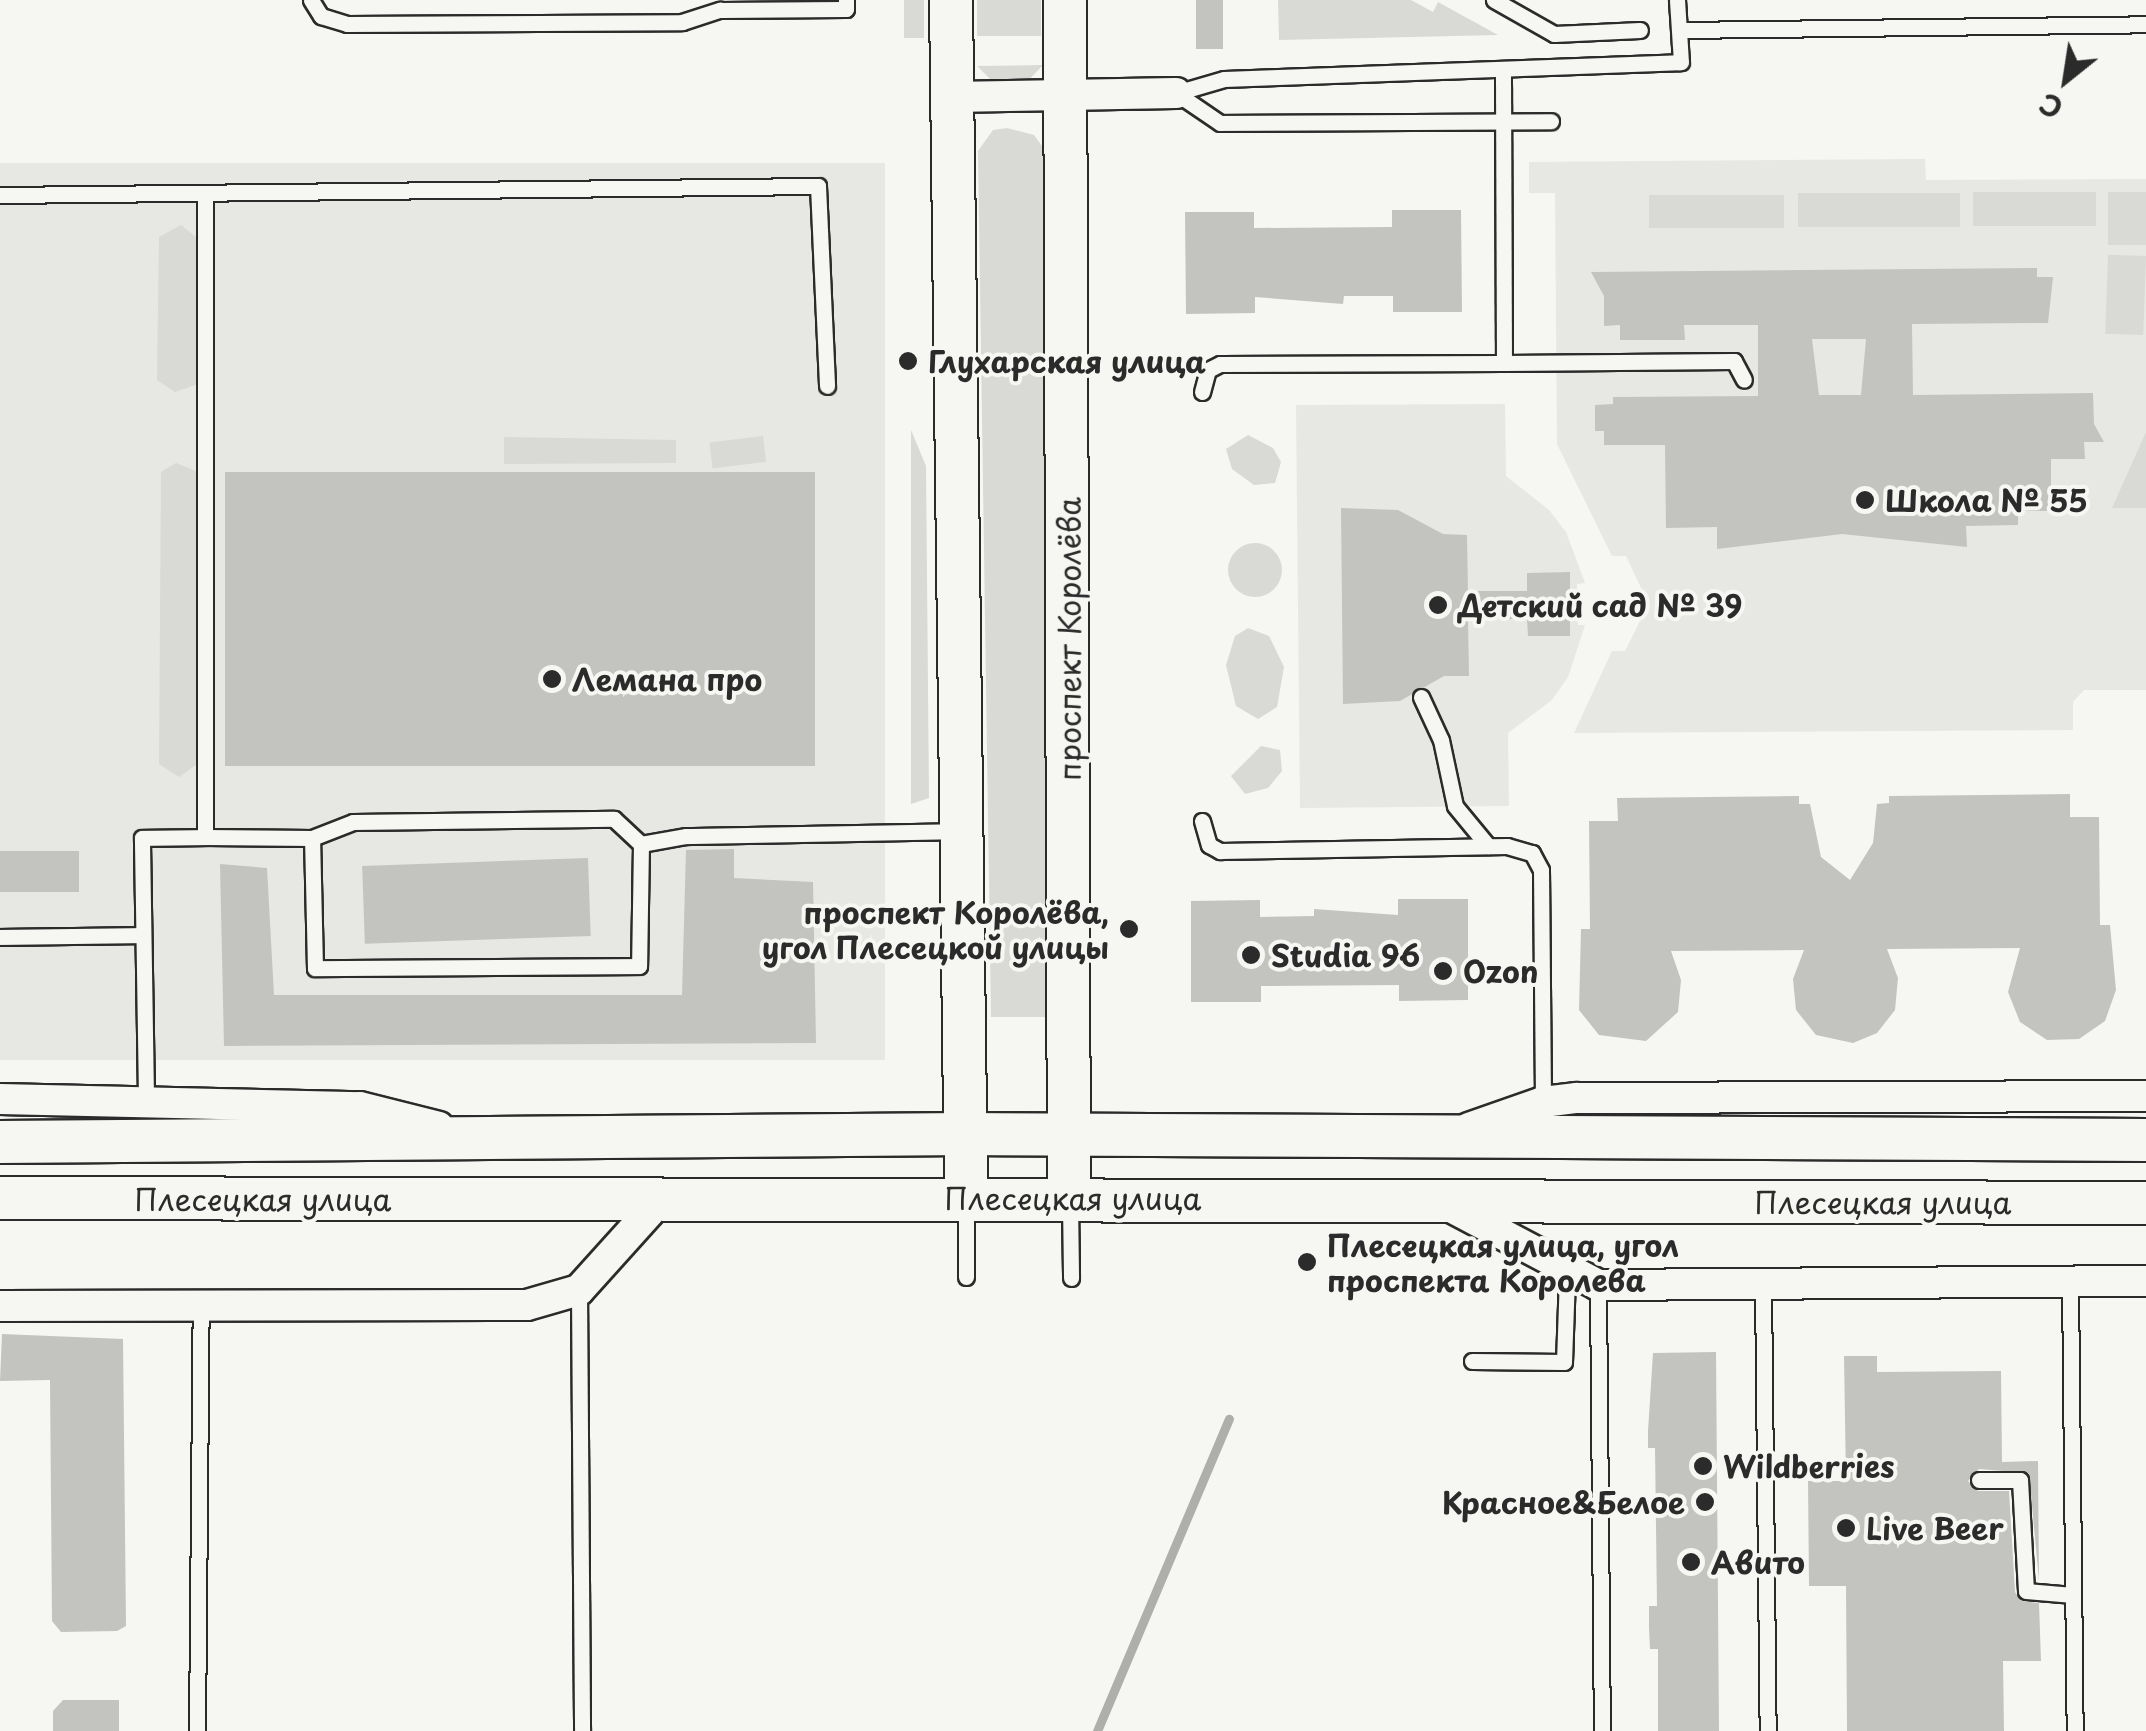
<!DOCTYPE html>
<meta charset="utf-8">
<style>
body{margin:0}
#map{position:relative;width:2146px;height:1731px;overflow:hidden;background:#f6f6f2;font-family:"Playpen Sans",sans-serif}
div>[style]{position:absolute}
.built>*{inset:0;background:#e7e7e3;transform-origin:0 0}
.green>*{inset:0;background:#d9d9d5;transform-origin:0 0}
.round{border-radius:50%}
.stream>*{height:9px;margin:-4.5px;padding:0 4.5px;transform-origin:4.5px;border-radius:4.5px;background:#aeaeab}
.building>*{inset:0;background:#c3c3c0;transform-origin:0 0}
.roads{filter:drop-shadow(2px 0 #2b2b2b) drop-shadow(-2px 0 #2b2b2b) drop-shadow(0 2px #2b2b2b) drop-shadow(0 -2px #2b2b2b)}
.lane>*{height:15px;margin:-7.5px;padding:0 7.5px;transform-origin:7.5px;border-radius:7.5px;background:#f6f6f2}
.street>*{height:30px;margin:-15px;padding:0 15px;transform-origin:15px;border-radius:15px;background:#f6f6f2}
.secondary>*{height:42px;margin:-21px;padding:0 21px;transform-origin:21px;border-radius:21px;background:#f6f6f2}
.dots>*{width:28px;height:28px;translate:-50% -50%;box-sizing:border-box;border:5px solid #f6f6f2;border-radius:50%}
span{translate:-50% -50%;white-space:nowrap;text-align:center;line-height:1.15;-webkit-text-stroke:8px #f6f6f2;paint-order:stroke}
.poi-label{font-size:30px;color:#2b2b2b;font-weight:700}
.left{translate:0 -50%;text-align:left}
.right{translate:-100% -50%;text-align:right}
.street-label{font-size:30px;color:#2b2b2b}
.north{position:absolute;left:2016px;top:30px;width:100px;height:100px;-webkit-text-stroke:8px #f6f6f2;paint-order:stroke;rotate:210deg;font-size:28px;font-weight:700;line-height:40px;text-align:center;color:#2b2b2b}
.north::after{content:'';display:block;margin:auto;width:35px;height:45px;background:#2b2b2b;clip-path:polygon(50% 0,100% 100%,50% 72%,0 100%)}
</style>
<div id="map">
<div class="built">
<i style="clip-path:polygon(1925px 159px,1926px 180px,2146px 179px,2146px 690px,2084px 690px,2073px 702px,2073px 730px,1574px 733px,1612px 651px,1625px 651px,1643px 615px,1643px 592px,1626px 556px,1612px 556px,1557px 444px,1555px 193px,1529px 193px,1529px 162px)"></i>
<i style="left:885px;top:163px;width:897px;height:885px;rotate:90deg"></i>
<i style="clip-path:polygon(1505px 404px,1506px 476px,1549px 510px,1566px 532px,1585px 583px,1577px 584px,1578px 625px,1585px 625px,1568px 677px,1552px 700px,1508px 733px,1509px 806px,1300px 808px,1296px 405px)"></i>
</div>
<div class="green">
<i style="left:904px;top:0;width:20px;height:38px"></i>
<i style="left:977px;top:0;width:64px;height:36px"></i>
<i style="clip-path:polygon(1278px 0,1411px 0,1433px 12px,1438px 2px,1498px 35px,1279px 40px)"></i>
<i style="clip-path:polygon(1043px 65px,1025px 84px,996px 85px,977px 66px)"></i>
<i style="clip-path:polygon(1007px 128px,1034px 135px,1042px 146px,1051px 279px,1050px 1017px,991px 1017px,978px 151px,993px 130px)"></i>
<i style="left:2096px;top:192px;width:34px;height:123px;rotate:90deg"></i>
<i style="left:2108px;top:192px;width:38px;height:53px"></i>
<i style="left:1960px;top:193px;width:34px;height:162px;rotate:90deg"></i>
<i style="left:1784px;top:195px;width:33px;height:135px;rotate:90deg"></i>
<i style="clip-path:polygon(181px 225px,202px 242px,201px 383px,175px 392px,157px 380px,159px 237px)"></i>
<i style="left:2146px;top:256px;width:79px;height:38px;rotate:92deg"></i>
<i style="clip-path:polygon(911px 430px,926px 466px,929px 798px,911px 804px)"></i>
<i style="clip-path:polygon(2146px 432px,2146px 508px,2112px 508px)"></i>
<i style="clip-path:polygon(1248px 435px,1273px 448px,1281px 462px,1275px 483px,1254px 485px,1232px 469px,1226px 449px)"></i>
<i style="left:763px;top:436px;width:26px;height:54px;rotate:83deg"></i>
<i style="clip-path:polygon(504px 437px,676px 440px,676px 463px,504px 464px)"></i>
<i style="clip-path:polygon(176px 463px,196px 471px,196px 765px,179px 777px,159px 764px,161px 472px)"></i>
<i class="round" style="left:1228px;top:543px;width:54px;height:54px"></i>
<i style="clip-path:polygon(1248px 628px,1269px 636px,1284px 667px,1277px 707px,1258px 719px,1236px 706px,1226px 665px,1235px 636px)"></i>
<i style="clip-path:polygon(1261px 746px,1280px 750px,1282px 771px,1268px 788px,1245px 794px,1231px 776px)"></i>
</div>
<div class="stream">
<i style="left:1097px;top:1731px;width:339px;rotate:-67.1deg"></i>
</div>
<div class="building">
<i style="left:1196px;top:0;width:27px;height:49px"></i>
<i style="clip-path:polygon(1392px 210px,1461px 210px,1462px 312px,1393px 312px,1393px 296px,1344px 296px,1343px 304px,1255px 297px,1255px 313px,1186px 314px,1185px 212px,1254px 212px,1254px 228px,1392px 227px)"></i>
<i style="clip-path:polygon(evenodd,2037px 268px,2037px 277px,2053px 277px,2048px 323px,1912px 324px,1913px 395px,2093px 393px,2094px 424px,2104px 442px,2084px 442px,2085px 459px,2051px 459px,2051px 511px,2018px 511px,2018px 525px,1966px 526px,1967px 547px,1842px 534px,1717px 549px,1717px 527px,1666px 528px,1665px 445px,1604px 445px,1604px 431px,1595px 431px,1595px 405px,1613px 404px,1613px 397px,1758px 396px,1758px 325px,1684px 325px,1685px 340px,1620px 340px,1620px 325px,1604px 326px,1604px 296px,1591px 272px,2037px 268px,1812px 339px,1866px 339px,1861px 395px,1819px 395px,1812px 339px)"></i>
<i style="left:815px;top:472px;width:294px;height:590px;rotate:90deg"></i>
<i style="clip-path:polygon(1341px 508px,1398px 510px,1443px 534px,1467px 535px,1468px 591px,1527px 591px,1527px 573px,1570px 572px,1570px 636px,1528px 636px,1527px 619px,1468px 619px,1469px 676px,1444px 676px,1400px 701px,1343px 704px)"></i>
<i style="clip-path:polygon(2070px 794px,2070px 817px,2099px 817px,2100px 925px,2110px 925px,2116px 990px,2105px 1021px,2079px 1039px,2047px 1040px,2020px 1022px,2008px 992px,2020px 948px,1887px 949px,1898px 978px,1895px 1010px,1877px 1033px,1853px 1043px,1816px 1035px,1796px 1010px,1793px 979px,1804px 950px,1671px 951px,1681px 980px,1678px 1012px,1646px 1041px,1599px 1035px,1579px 1010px,1581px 929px,1590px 929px,1589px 821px,1618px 821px,1617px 798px,1799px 796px,1799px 804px,1810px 804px,1821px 857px,1850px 880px,1873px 843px,1877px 804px,1889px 803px,1889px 796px)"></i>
<i style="clip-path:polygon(734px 849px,734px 878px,813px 882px,816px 1043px,224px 1046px,220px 864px,267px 868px,274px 995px,682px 995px,686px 850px)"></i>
<i style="left:79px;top:851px;width:41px;height:79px;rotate:90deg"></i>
<i style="left:588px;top:858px;width:78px;height:226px;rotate:88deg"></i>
<i style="clip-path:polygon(1398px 899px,1468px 899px,1468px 1000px,1399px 1001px,1399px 985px,1261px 986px,1261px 1002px,1191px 1002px,1191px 901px,1260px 900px,1260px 917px,1314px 916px,1314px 909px,1398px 915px)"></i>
<i style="clip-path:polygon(2px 1334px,123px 1339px,126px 1626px,117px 1631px,61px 1632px,52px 1621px,50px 1380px,0 1381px)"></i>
<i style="clip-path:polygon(1716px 1352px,1719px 1731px,1658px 1731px,1658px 1649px,1650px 1649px,1649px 1628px,1649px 1606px,1657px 1606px,1655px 1448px,1648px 1448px,1648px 1431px,1653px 1353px)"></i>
<i style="clip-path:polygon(1844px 1356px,1877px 1356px,1877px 1372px,2001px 1371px,2002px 1462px,2038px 1461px,2039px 1581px,2029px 1473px,1979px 1469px,1968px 1481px,1978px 1491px,2009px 1491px,2015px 1592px,2021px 1601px,2039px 1603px,2041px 1661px,2003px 1661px,2004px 1731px,1847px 1731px,1846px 1586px,1809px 1586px,1808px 1481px,1846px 1481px)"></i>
<i style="clip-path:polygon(63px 1700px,119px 1700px,119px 1731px,53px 1731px,53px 1711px)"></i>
</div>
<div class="roads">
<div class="lane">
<i style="left:311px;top:0;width:19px;rotate:58deg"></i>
<i style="left:321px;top:16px;width:27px;rotate:17deg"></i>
<i style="left:347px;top:24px;width:335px;rotate:-0.3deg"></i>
<i style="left:682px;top:22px;width:40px;rotate:-18deg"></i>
<i style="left:720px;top:10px;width:126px;rotate:-0.5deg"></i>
<i style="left:846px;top:9px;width:9px;rotate:-90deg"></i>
<i style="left:1494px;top:0;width:69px;rotate:29.5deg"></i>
<i style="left:1554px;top:34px;width:86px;rotate:-2.7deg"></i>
<i style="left:1680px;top:30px;width:466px;rotate:-0.7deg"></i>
<i style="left:1176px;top:93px;width:50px;rotate:-16.3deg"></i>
<i style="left:1224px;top:79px;width:457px;rotate:-2.1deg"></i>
<i style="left:1681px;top:62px;width:62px;rotate:-93.7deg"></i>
<i style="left:1176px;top:93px;width:53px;rotate:34.3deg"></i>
<i style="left:1220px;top:123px;width:331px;rotate:-0.3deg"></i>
<i style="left:0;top:195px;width:818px;rotate:-0.63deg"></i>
<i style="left:818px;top:186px;width:200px;rotate:87.4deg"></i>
<i style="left:1504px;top:363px;width:230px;rotate:-0.5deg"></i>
<i style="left:1734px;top:361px;width:21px;rotate:62deg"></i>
<i style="left:1202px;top:392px;width:23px;rotate:-75deg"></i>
<i style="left:1208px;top:370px;width:13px;rotate:-27deg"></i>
<i style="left:1220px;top:364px;width:284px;rotate:-0.2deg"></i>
<i style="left:1504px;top:363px;width:292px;rotate:-90.2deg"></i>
<i style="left:1421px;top:697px;width:47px;rotate:65.1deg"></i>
<i style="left:1441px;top:740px;width:67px;rotate:78deg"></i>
<i style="left:1455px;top:806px;width:52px;rotate:50.5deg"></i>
<i style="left:1202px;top:821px;width:25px;rotate:74deg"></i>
<i style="left:1209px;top:845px;width:13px;rotate:29deg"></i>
<i style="left:1220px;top:851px;width:287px;rotate:-1deg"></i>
<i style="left:1507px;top:846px;width:26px;rotate:16deg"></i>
<i style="left:1532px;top:853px;width:19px;rotate:62deg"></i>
<i style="left:1541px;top:870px;width:232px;rotate:89.5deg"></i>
<i style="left:205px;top:837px;width:107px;rotate:0.5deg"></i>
<i style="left:312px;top:838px;width:44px;rotate:-21.3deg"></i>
<i style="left:353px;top:822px;width:261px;rotate:-0.7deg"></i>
<i style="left:614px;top:819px;width:37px;rotate:43deg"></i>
<i style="left:641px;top:844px;width:122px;rotate:90.9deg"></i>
<i style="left:639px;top:966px;width:324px;rotate:179.6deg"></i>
<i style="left:315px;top:968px;width:130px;rotate:-91.3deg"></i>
<i style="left:641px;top:844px;width:46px;rotate:-10.1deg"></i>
<i style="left:686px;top:836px;width:273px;rotate:-1deg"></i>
<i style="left:0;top:937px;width:141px;rotate:-0.8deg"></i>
<i style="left:146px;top:1097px;width:259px;rotate:-90.9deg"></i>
<i style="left:142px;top:838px;width:63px;rotate:-0.9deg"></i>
<i style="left:205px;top:837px;width:643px;rotate:-90deg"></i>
<i style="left:1070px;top:1202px;width:76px;rotate:89.2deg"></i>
<i style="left:966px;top:1277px;width:75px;rotate:-90deg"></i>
<i style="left:2070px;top:1282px;width:449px;rotate:89.4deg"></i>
<i style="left:1763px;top:1284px;width:447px;rotate:89.4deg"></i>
<i style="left:1598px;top:1285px;width:446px;rotate:89.5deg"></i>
<i style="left:579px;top:1290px;width:441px;rotate:89.6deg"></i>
<i style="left:1472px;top:1361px;width:92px;rotate:0.6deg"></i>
<i style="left:1564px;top:1362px;width:88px;rotate:-88deg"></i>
<i style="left:1979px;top:1480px;width:41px"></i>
<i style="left:2020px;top:1480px;width:111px;rotate:86.9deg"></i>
<i style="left:2026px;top:1591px;width:47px;rotate:4.9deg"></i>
<i style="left:197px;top:1731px;width:424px;rotate:-89.5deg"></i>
</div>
<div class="street">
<i style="left:952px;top:97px;width:224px;rotate:-1deg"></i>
<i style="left:0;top:1099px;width:360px;rotate:1.3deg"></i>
<i style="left:360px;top:1107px;width:81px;rotate:14.2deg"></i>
<i style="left:1469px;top:1128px;width:78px;rotate:-19.4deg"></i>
<i style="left:1543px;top:1102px;width:34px;rotate:-7deg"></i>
<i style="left:1577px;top:1098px;width:569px;rotate:-0.2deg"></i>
<i style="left:1449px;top:1206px;width:169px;rotate:27.9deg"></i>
<i style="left:1598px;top:1285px;width:548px;rotate:-0.42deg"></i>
<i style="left:0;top:1306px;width:527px;rotate:-0.11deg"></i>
<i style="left:527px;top:1305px;width:54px;rotate:-16.1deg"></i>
<i style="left:579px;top:1290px;width:122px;rotate:-48deg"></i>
</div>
<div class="secondary">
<i style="left:951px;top:0;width:1198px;rotate:89.28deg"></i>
<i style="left:1065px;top:0;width:1198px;rotate:89.81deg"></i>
<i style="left:0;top:1142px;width:967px;rotate:-0.47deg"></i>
<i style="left:967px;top:1134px;width:1179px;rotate:0.29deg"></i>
<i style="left:0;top:1198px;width:2146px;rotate:0.13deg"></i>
</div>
</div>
<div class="dots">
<i style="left:908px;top:361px;background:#2b2b2b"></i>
<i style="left:1865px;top:500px;background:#2b2b2b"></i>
<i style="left:1438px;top:605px;background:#2b2b2b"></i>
<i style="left:552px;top:679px;background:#2b2b2b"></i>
<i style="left:1129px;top:929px;background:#2b2b2b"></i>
<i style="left:1251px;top:955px;background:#2b2b2b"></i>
<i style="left:1443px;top:971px;background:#2b2b2b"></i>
<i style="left:1307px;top:1262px;background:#2b2b2b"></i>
<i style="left:1703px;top:1466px;background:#2b2b2b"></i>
<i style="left:1705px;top:1502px;background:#2b2b2b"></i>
<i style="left:1846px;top:1528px;background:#2b2b2b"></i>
<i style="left:1691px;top:1562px;background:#2b2b2b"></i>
</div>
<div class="poi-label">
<span class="left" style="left:928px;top:361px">Глухарская улица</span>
<span class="left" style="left:1885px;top:500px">Школа № 55</span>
<span class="left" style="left:1458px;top:605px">Детский сад № 39</span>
<span class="left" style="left:572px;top:679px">Лемана про</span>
<span class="right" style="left:1109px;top:929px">проспект Королёва,<br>угол Плесецкой улицы</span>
<span class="left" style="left:1271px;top:955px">Studia 96</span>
<span class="left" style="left:1463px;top:971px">Ozon</span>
<span class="left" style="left:1327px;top:1262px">Плесецкая улица, угол<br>проспекта Королева</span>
<span class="left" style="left:1723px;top:1466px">Wildberries</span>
<span class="right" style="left:1685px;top:1502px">Красное&amp;Белое</span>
<span class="left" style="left:1866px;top:1528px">Live Beer</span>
<span class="left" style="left:1711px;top:1562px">Авито</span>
</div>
<div class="street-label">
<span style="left:1069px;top:639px;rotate:-90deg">проспект Королёва</span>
<span style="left:1073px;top:1198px">Плесецкая улица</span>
<span style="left:263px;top:1199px">Плесецкая улица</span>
<span style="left:1883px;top:1202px">Плесецкая улица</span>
</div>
<div class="north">С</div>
</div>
